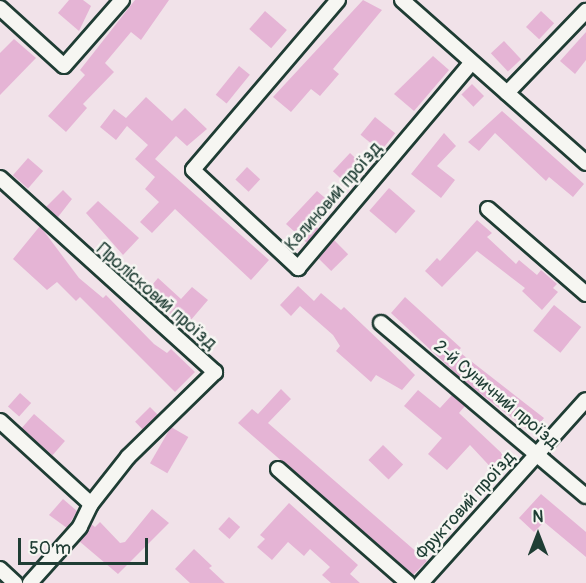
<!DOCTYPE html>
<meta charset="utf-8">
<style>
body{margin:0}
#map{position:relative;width:586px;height:583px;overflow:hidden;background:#f1e2e9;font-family:Pangolin,sans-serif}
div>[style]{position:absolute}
.building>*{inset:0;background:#e5b4d5;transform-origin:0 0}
.roads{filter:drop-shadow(2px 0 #1f3d34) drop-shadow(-2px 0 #1f3d34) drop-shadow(0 2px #1f3d34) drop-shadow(0 -2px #1f3d34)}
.street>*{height:14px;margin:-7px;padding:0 7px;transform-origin:7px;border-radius:7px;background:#f6f6f2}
span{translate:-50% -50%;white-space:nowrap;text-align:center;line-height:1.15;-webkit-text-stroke:5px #f6f6f2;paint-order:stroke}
.street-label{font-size:18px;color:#1f3d34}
.north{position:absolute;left:508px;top:505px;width:60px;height:60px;-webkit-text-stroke:4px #f6f6f2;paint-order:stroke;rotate:0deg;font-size:16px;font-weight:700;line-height:24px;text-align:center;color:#1f3d34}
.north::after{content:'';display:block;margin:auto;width:21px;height:27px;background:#1f3d34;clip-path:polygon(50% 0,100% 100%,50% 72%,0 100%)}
.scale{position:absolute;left:18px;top:538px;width:130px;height:27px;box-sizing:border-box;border:3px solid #1f3d34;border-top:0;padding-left:8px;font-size:18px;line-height:21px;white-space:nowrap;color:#1f3d34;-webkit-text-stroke:4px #f6f6f2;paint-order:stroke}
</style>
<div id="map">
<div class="building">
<i style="clip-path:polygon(69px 0,83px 0,91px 6px,79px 31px,58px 13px)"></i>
<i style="clip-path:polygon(135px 0,169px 0,141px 40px,131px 32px,105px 63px,114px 72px,83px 104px,87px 108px,66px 132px,48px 116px,85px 75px,80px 70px)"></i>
<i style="clip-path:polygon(363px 0,382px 10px,333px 69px,339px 74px,320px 96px,311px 89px,291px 112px,273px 97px)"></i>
<i style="left:265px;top:11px;width:29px;height:24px;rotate:41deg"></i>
<i style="left:541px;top:11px;width:18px;height:22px;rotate:43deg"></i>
<i style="clip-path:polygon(586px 32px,586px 60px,575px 74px,560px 61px)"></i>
<i style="clip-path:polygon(14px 39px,36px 58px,0 95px,0 53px)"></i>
<i style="left:504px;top:41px;width:25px;height:18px;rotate:47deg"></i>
<i style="clip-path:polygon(433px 56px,449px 70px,414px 111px,394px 94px)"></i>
<i style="left:239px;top:66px;width:14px;height:37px;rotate:39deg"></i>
<i style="left:472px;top:84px;width:17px;height:15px;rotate:45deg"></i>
<i style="clip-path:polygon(146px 97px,172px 121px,185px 108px,207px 129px,187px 146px,176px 136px,155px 159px,269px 260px,251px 280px,175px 209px,152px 233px,140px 222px,159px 202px,145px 189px,155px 177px,135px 159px,148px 145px,127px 126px,116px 140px,100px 127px,114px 109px,126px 118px)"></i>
<i style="clip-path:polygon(502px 111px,584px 184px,573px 197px,549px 177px,546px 181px,495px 133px,479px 151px,468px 142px)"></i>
<i style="left:375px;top:117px;width:26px;height:23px;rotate:39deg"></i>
<i style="clip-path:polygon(444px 133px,456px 146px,437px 166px,455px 180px,441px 198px,411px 174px)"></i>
<i style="left:350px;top:153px;width:19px;height:25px;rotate:43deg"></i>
<i style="left:28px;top:158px;width:20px;height:23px;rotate:41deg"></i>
<i style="left:247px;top:167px;width:18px;height:17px;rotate:43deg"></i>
<i style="left:389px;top:188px;width:35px;height:30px;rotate:41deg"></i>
<i style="clip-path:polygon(63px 190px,72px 199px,58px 217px,62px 222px,46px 207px)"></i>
<i style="clip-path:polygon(317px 191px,331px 203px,313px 224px,319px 229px,307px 243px,286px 224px)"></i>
<i style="clip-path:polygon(98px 201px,139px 238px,123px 255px,86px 213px)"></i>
<i style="clip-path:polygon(477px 220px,492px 233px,487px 237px,516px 264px,519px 260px,537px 275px,541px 270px,557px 284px,553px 288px,558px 292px,542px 310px,522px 291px,525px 288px,477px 251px,442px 287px,425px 271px,437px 258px,440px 261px)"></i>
<i style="clip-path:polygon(40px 226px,79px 278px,103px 298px,106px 295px,154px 344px,167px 353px,171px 349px,195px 372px,175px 392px,80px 297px,76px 301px,57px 282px,47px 290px,13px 259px)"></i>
<i style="left:334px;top:240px;width:20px;height:24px;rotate:45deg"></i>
<i style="clip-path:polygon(158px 278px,181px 299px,192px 287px,208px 300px,184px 328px,147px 291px)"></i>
<i style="clip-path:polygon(298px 286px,314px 301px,321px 293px,341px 310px,344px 307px,405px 365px,415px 375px,402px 390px,376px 375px,371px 382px,336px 351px,340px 346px,333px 335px,300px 306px,291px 316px,280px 305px)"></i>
<i style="clip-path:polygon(405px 297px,461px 348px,458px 351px,544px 418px,532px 433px,464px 381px,391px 313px)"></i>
<i style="left:554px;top:305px;width:35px;height:33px;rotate:39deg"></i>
<i style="clip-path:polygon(281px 389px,291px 399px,268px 423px,427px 561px,413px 575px,238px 423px,252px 409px,258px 414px)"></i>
<i style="clip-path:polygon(418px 390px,440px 408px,452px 395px,465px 406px,459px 413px,512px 463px,498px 475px,470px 445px,447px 470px,428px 454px,442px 438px,404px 406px)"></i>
<i style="left:20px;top:393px;width:15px;height:18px;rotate:42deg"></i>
<i style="left:150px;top:407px;width:11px;height:21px;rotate:45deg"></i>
<i style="left:34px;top:414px;width:41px;height:19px;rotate:41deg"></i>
<i style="left:171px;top:427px;width:20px;height:42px;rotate:30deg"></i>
<i style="left:383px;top:445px;width:28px;height:21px;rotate:44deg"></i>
<i style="clip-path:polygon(541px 494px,586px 532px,586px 557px,544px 522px,534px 532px,519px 518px)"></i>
<i style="clip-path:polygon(63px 499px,77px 511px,67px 528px,49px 515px)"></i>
<i style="clip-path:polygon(289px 503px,358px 565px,350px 574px,360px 583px,331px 583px,322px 575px,330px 567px,310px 549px,304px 556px,288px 542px,272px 560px,257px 547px,265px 539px,260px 535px)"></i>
<i style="clip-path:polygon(152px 509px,169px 523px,118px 574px,79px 541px,91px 524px,95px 527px,100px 522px,120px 543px,125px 542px)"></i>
<i style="left:229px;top:517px;width:15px;height:16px;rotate:42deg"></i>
<i style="clip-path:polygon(194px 549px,212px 566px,209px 568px,225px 583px,190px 583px,175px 569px)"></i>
</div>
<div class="roads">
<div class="street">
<i style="left:338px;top:0;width:223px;rotate:130.5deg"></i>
<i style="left:193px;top:170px;width:144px;rotate:43deg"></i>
<i style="left:298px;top:268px;width:268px;rotate:-49.8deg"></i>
<i style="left:402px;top:0;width:246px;rotate:41.5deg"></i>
<i style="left:0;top:8px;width:86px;rotate:42.2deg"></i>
<i style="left:64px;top:66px;width:88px;rotate:-48.7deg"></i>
<i style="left:507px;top:93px;width:114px;rotate:-46.1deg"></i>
<i style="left:0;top:178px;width:290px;rotate:42.1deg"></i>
<i style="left:215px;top:372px;width:122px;rotate:135.7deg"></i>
<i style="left:128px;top:457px;width:60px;rotate:128.2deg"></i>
<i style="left:91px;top:504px;width:25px;rotate:116deg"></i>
<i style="left:80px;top:527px;width:75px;rotate:131.8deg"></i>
<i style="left:488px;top:209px;width:130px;rotate:40.9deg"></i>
<i style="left:381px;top:323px;width:268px;rotate:40.2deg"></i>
<i style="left:0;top:421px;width:123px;rotate:42.4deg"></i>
<i style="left:278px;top:469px;width:173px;rotate:41.2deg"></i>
<i style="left:0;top:569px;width:21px;rotate:43deg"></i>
<i style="left:421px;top:583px;width:246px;rotate:-48deg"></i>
</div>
</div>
<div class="street-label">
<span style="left:334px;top:197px;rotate:-49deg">Калиновий проїзд</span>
<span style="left:156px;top:297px;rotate:41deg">Пролісковий проїзд</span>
<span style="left:496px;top:395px;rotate:40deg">2-й Суничний проїзд</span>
<span style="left:466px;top:506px;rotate:-48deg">Фруктовий проїзд</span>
</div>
<div class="north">N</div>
<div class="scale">50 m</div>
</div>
